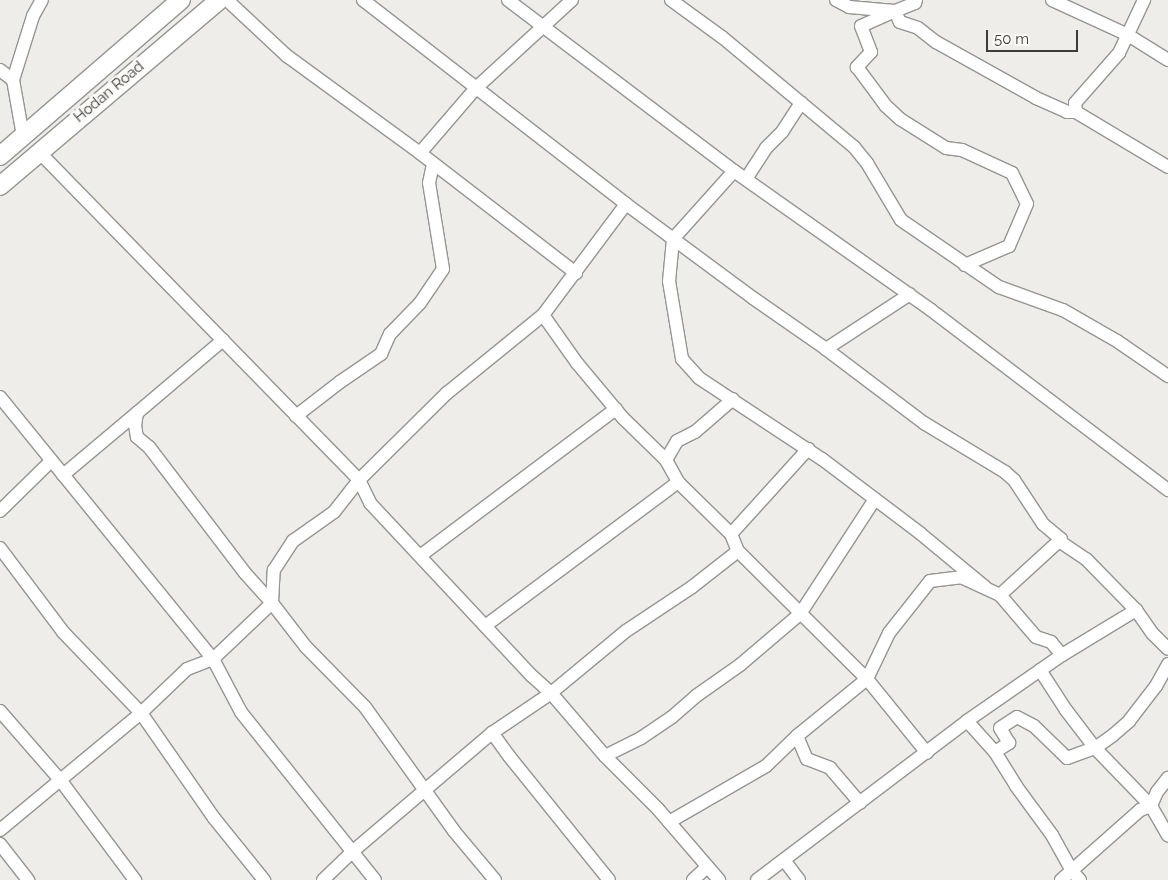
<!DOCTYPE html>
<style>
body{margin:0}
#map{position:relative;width:1168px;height:880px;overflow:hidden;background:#eeedea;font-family:Raleway,sans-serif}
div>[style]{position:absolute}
.roads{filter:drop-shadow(1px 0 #959591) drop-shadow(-1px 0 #959591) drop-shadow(0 1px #959591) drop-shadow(0 -1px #959591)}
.street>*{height:12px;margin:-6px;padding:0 6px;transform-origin:6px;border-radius:6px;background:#fff}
.secondary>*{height:18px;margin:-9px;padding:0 9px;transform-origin:9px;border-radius:9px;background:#fff}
span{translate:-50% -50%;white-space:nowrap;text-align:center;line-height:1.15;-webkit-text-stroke:5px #fbfaf7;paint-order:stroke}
.street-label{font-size:15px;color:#3c3b3a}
.scale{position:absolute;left:986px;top:30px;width:92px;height:22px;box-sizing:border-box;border:2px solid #3c3b3a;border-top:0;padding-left:6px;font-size:15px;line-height:18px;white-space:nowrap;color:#3c3b3a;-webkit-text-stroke:4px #fbfaf7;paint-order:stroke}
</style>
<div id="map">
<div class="roads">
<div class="street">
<i style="left:227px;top:0;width:82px;rotate:43deg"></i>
<i style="left:287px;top:56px;width:165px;rotate:36.1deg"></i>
<i style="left:420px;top:153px;width:197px;rotate:37.6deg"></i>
<i style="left:363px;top:0;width:333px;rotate:37.8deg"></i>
<i style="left:626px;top:204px;width:158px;rotate:36.5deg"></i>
<i style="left:753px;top:298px;width:89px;rotate:34.9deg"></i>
<i style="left:826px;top:349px;width:123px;rotate:37.1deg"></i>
<i style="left:924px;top:423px;width:95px;rotate:31.2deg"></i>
<i style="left:1005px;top:472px;width:12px;rotate:42deg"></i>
<i style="left:1014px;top:480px;width:53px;rotate:56.6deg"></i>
<i style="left:1043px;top:524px;width:23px;rotate:40deg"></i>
<i style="left:1061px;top:539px;width:3px;rotate:135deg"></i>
<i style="left:1059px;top:541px;width:32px;rotate:34deg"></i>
<i style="left:1086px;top:559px;width:71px;rotate:45.6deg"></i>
<i style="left:1136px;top:610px;width:29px;rotate:55deg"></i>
<i style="left:1153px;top:634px;width:21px;rotate:45deg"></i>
<i style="left:508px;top:0;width:283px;rotate:37.1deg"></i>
<i style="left:734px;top:171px;width:241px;rotate:35.2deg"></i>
<i style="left:931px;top:310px;width:298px;rotate:37.2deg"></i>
<i style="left:671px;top:0;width:63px;rotate:36deg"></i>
<i style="left:722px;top:37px;width:172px;rotate:39.8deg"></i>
<i style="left:854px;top:147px;width:21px;rotate:51deg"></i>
<i style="left:867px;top:163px;width:66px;rotate:59.2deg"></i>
<i style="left:901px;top:220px;width:119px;rotate:34.4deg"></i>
<i style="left:999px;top:287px;width:68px;rotate:19.8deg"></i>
<i style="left:1063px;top:310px;width:62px;rotate:29.9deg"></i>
<i style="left:1117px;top:341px;width:62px;rotate:34.5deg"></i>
<i style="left:836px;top:0;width:15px;rotate:28deg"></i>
<i style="left:849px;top:7px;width:46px;rotate:5deg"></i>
<i style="left:895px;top:11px;width:37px;rotate:156deg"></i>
<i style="left:861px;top:26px;width:28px;rotate:69deg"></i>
<i style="left:871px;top:52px;width:21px;rotate:133deg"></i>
<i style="left:857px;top:67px;width:49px;rotate:53.4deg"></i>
<i style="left:886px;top:106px;width:19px;rotate:43deg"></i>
<i style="left:900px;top:119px;width:54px;rotate:32.2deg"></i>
<i style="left:946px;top:148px;width:16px;rotate:7deg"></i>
<i style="left:962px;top:150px;width:55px;rotate:24.7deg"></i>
<i style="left:1012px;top:173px;width:34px;rotate:64deg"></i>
<i style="left:1027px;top:204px;width:46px;rotate:113.2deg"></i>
<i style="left:1009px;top:246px;width:48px;rotate:156.6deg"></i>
<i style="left:916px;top:0;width:3px;rotate:108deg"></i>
<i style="left:915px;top:3px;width:22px;rotate:158deg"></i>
<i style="left:895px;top:11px;width:12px;rotate:66deg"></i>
<i style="left:900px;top:22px;width:19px;rotate:18deg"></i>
<i style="left:918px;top:28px;width:23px;rotate:38deg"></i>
<i style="left:936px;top:42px;width:115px;rotate:29.2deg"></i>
<i style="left:1036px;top:98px;width:34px;rotate:24deg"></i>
<i style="left:1067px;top:112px;width:9px"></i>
<i style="left:1076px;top:112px;width:9px;rotate:-96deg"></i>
<i style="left:1075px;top:103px;width:67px;rotate:-48.7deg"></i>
<i style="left:1119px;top:53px;width:59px;rotate:-64.7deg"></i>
<i style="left:1052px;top:0;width:84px;rotate:24.7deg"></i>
<i style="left:1128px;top:35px;width:47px;rotate:32deg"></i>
<i style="left:0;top:70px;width:16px;rotate:38deg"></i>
<i style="left:1076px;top:112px;width:107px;rotate:30.9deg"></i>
<i style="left:23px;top:136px;width:57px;rotate:-100.1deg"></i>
<i style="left:13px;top:80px;width:67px;rotate:-72.6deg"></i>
<i style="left:33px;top:16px;width:18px;rotate:-61deg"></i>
<i style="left:420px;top:153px;width:86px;rotate:-49.3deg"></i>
<i style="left:476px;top:88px;width:130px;rotate:-42.5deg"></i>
<i style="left:36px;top:154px;width:6px;rotate:9deg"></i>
<i style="left:42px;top:155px;width:454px;rotate:45.7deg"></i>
<i style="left:359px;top:480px;width:25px;rotate:64deg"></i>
<i style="left:370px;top:503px;width:237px;rotate:46.9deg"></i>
<i style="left:532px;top:676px;width:25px;rotate:42deg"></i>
<i style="left:551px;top:693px;width:83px;rotate:49.4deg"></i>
<i style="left:605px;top:756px;width:75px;rotate:45deg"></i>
<i style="left:658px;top:809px;width:94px;rotate:49.3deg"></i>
<i style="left:734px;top:171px;width:91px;rotate:131.9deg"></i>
<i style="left:673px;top:239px;width:42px;rotate:95.4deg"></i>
<i style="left:669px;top:281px;width:79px;rotate:80.5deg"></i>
<i style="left:682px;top:359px;width:25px;rotate:48deg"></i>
<i style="left:699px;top:378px;width:147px;rotate:33.4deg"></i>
<i style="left:822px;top:459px;width:124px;rotate:37.1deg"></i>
<i style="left:921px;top:534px;width:83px;rotate:39.6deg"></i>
<i style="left:746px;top:179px;width:37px;rotate:-57deg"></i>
<i style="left:766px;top:148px;width:23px;rotate:-45deg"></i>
<i style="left:782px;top:132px;width:35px;rotate:-57deg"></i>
<i style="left:626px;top:204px;width:139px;rotate:126.8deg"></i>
<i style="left:543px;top:315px;width:59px;rotate:54.7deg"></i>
<i style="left:577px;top:363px;width:72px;rotate:50.1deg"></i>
<i style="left:623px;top:418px;width:60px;rotate:44.3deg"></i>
<i style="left:666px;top:460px;width:25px;rotate:61deg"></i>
<i style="left:678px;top:482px;width:74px;rotate:44.5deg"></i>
<i style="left:731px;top:534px;width:18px;rotate:68deg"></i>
<i style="left:738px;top:551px;width:182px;rotate:44.8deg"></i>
<i style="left:867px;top:679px;width:95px;rotate:51deg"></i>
<i style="left:223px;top:340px;width:113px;rotate:139.7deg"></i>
<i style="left:137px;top:413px;width:12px;rotate:99deg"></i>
<i style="left:135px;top:425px;width:12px;rotate:81deg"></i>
<i style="left:137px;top:437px;width:16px;rotate:40deg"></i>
<i style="left:149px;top:447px;width:158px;rotate:52.7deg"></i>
<i style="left:245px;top:573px;width:40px;rotate:48deg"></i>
<i style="left:272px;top:603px;width:56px;rotate:52.3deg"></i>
<i style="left:306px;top:647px;width:84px;rotate:45.5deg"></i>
<i style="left:365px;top:707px;width:153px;rotate:54.3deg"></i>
<i style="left:454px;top:831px;width:64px;rotate:50.1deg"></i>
<i style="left:826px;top:349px;width:100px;rotate:-33.2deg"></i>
<i style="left:0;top:397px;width:338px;rotate:50.9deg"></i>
<i style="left:213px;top:659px;width:28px;rotate:159deg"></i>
<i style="left:187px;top:669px;width:64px;rotate:136.3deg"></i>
<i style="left:141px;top:713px;width:183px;rotate:140.3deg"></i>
<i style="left:296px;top:416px;width:56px;rotate:-37.7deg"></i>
<i style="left:340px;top:382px;width:50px;rotate:-34.3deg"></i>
<i style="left:381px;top:354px;width:22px;rotate:-66deg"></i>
<i style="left:390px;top:334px;width:43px;rotate:-45.9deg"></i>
<i style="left:420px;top:303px;width:41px;rotate:-55.9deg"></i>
<i style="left:443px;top:269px;width:87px;rotate:-99.2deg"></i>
<i style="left:429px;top:183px;width:19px;rotate:-78deg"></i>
<i style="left:666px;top:460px;width:22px;rotate:-60deg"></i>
<i style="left:677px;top:441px;width:20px;rotate:-27deg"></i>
<i style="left:695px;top:432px;width:50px;rotate:-41deg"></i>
<i style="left:63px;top:475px;width:97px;rotate:-40deg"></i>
<i style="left:0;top:511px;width:71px;rotate:-44.4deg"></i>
<i style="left:731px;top:534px;width:115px;rotate:-47.8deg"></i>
<i style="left:0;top:548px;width:105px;rotate:53.1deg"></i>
<i style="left:63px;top:632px;width:112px;rotate:46.1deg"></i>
<i style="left:141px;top:713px;width:128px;rotate:55.2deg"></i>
<i style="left:214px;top:818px;width:80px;rotate:51.1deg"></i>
<i style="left:420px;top:556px;width:245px;rotate:-36.9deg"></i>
<i style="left:1000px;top:595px;width:55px;rotate:49.4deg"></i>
<i style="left:1036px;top:637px;width:16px;rotate:18deg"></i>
<i style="left:1051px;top:642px;width:17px;rotate:50deg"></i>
<i style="left:1062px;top:655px;width:87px;rotate:-31.3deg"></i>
<i style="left:485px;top:626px;width:241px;rotate:-36.7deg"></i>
<i style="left:1040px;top:670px;width:48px;rotate:57deg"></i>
<i style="left:1066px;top:710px;width:48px;rotate:52.7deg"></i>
<i style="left:1095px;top:748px;width:81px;rotate:46deg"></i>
<i style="left:1151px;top:806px;width:34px;rotate:60deg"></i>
<i style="left:0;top:711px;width:93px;rotate:48.9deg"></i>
<i style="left:61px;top:781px;width:124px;rotate:53.2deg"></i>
<i style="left:967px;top:721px;width:42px;rotate:47.9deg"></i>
<i style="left:995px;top:752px;width:40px;rotate:58deg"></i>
<i style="left:1016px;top:786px;width:61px;rotate:53.7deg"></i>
<i style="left:1052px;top:835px;width:41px;rotate:60.9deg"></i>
<i style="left:1072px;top:871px;width:12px;rotate:48deg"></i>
<i style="left:797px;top:736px;width:25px;rotate:67deg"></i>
<i style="left:807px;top:759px;width:25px;rotate:21deg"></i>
<i style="left:830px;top:768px;width:46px;rotate:49.4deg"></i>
<i style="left:995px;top:752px;width:17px;rotate:-33deg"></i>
<i style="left:1009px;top:743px;width:17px;rotate:-121deg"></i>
<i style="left:1000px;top:728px;width:20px;rotate:-33deg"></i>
<i style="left:1017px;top:717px;width:19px;rotate:28deg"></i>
<i style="left:1034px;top:726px;width:46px;rotate:44.1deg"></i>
<i style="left:1067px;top:758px;width:30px;rotate:-20deg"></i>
<i style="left:1095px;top:748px;width:21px;rotate:-35deg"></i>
<i style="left:1112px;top:736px;width:23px;rotate:-41deg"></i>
<i style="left:1129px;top:721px;width:44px;rotate:-52.4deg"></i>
<i style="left:1156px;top:686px;width:25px;rotate:-61deg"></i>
<i style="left:605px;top:756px;width:40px;rotate:-26.6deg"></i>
<i style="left:641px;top:738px;width:37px;rotate:-34deg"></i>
<i style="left:672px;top:717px;width:32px;rotate:-41deg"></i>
<i style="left:696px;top:696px;width:54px;rotate:-35.2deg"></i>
<i style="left:740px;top:665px;width:79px;rotate:-40.4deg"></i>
<i style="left:800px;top:614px;width:137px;rotate:-56.9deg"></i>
<i style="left:669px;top:822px;width:112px;rotate:-30deg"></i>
<i style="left:766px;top:766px;width:43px;rotate:-44.1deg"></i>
<i style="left:797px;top:736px;width:90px;rotate:-39.2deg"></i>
<i style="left:867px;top:679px;width:51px;rotate:-64.4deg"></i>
<i style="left:889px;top:633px;width:66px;rotate:-51.7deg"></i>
<i style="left:930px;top:581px;width:31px;rotate:-7deg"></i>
<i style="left:961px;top:577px;width:43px;rotate:24.8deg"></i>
<i style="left:1000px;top:595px;width:80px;rotate:-42.5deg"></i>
<i style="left:0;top:844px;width:46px;rotate:52.1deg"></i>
<i style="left:784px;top:860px;width:25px;rotate:53deg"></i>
<i style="left:323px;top:880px;width:40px;rotate:-44deg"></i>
<i style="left:352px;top:852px;width:184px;rotate:-40.4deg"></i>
<i style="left:375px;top:880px;width:215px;rotate:-128.6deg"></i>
<i style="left:241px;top:712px;width:60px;rotate:-117.8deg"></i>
<i style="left:213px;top:659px;width:81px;rotate:-43.5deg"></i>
<i style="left:272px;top:603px;width:33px;rotate:-87deg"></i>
<i style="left:274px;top:570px;width:35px;rotate:-57deg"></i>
<i style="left:293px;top:541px;width:50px;rotate:-35.3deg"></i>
<i style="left:334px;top:512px;width:41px;rotate:-52deg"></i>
<i style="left:359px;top:480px;width:124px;rotate:-44.7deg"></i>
<i style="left:447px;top:393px;width:124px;rotate:-39.1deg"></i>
<i style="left:609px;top:880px;width:159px;rotate:-128.9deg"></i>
<i style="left:509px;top:756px;width:29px;rotate:-126deg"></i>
<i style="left:492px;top:733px;width:71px;rotate:-34.1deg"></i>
<i style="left:551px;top:693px;width:97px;rotate:-39.6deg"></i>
<i style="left:626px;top:631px;width:79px;rotate:-33.7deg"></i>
<i style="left:692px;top:587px;width:58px;rotate:-38deg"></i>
<i style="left:693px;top:880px;width:19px;rotate:-43deg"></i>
<i style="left:757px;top:880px;width:263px;rotate:-37.1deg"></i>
<i style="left:967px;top:721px;width:116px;rotate:-34.8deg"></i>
<i style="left:1061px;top:880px;width:106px;rotate:-41.5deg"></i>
<i style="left:1140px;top:810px;width:12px;rotate:-20deg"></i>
<i style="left:1151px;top:806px;width:15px;rotate:-67deg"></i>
<i style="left:1157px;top:792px;width:18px;rotate:-52deg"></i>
</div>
<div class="secondary">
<i style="left:0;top:156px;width:239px;rotate:-40.8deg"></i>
<i style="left:0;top:186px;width:287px;rotate:-40.3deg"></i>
</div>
</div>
<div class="street-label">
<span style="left:109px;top:92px;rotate:-40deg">Hodan Road</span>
</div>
<div class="scale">50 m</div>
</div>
